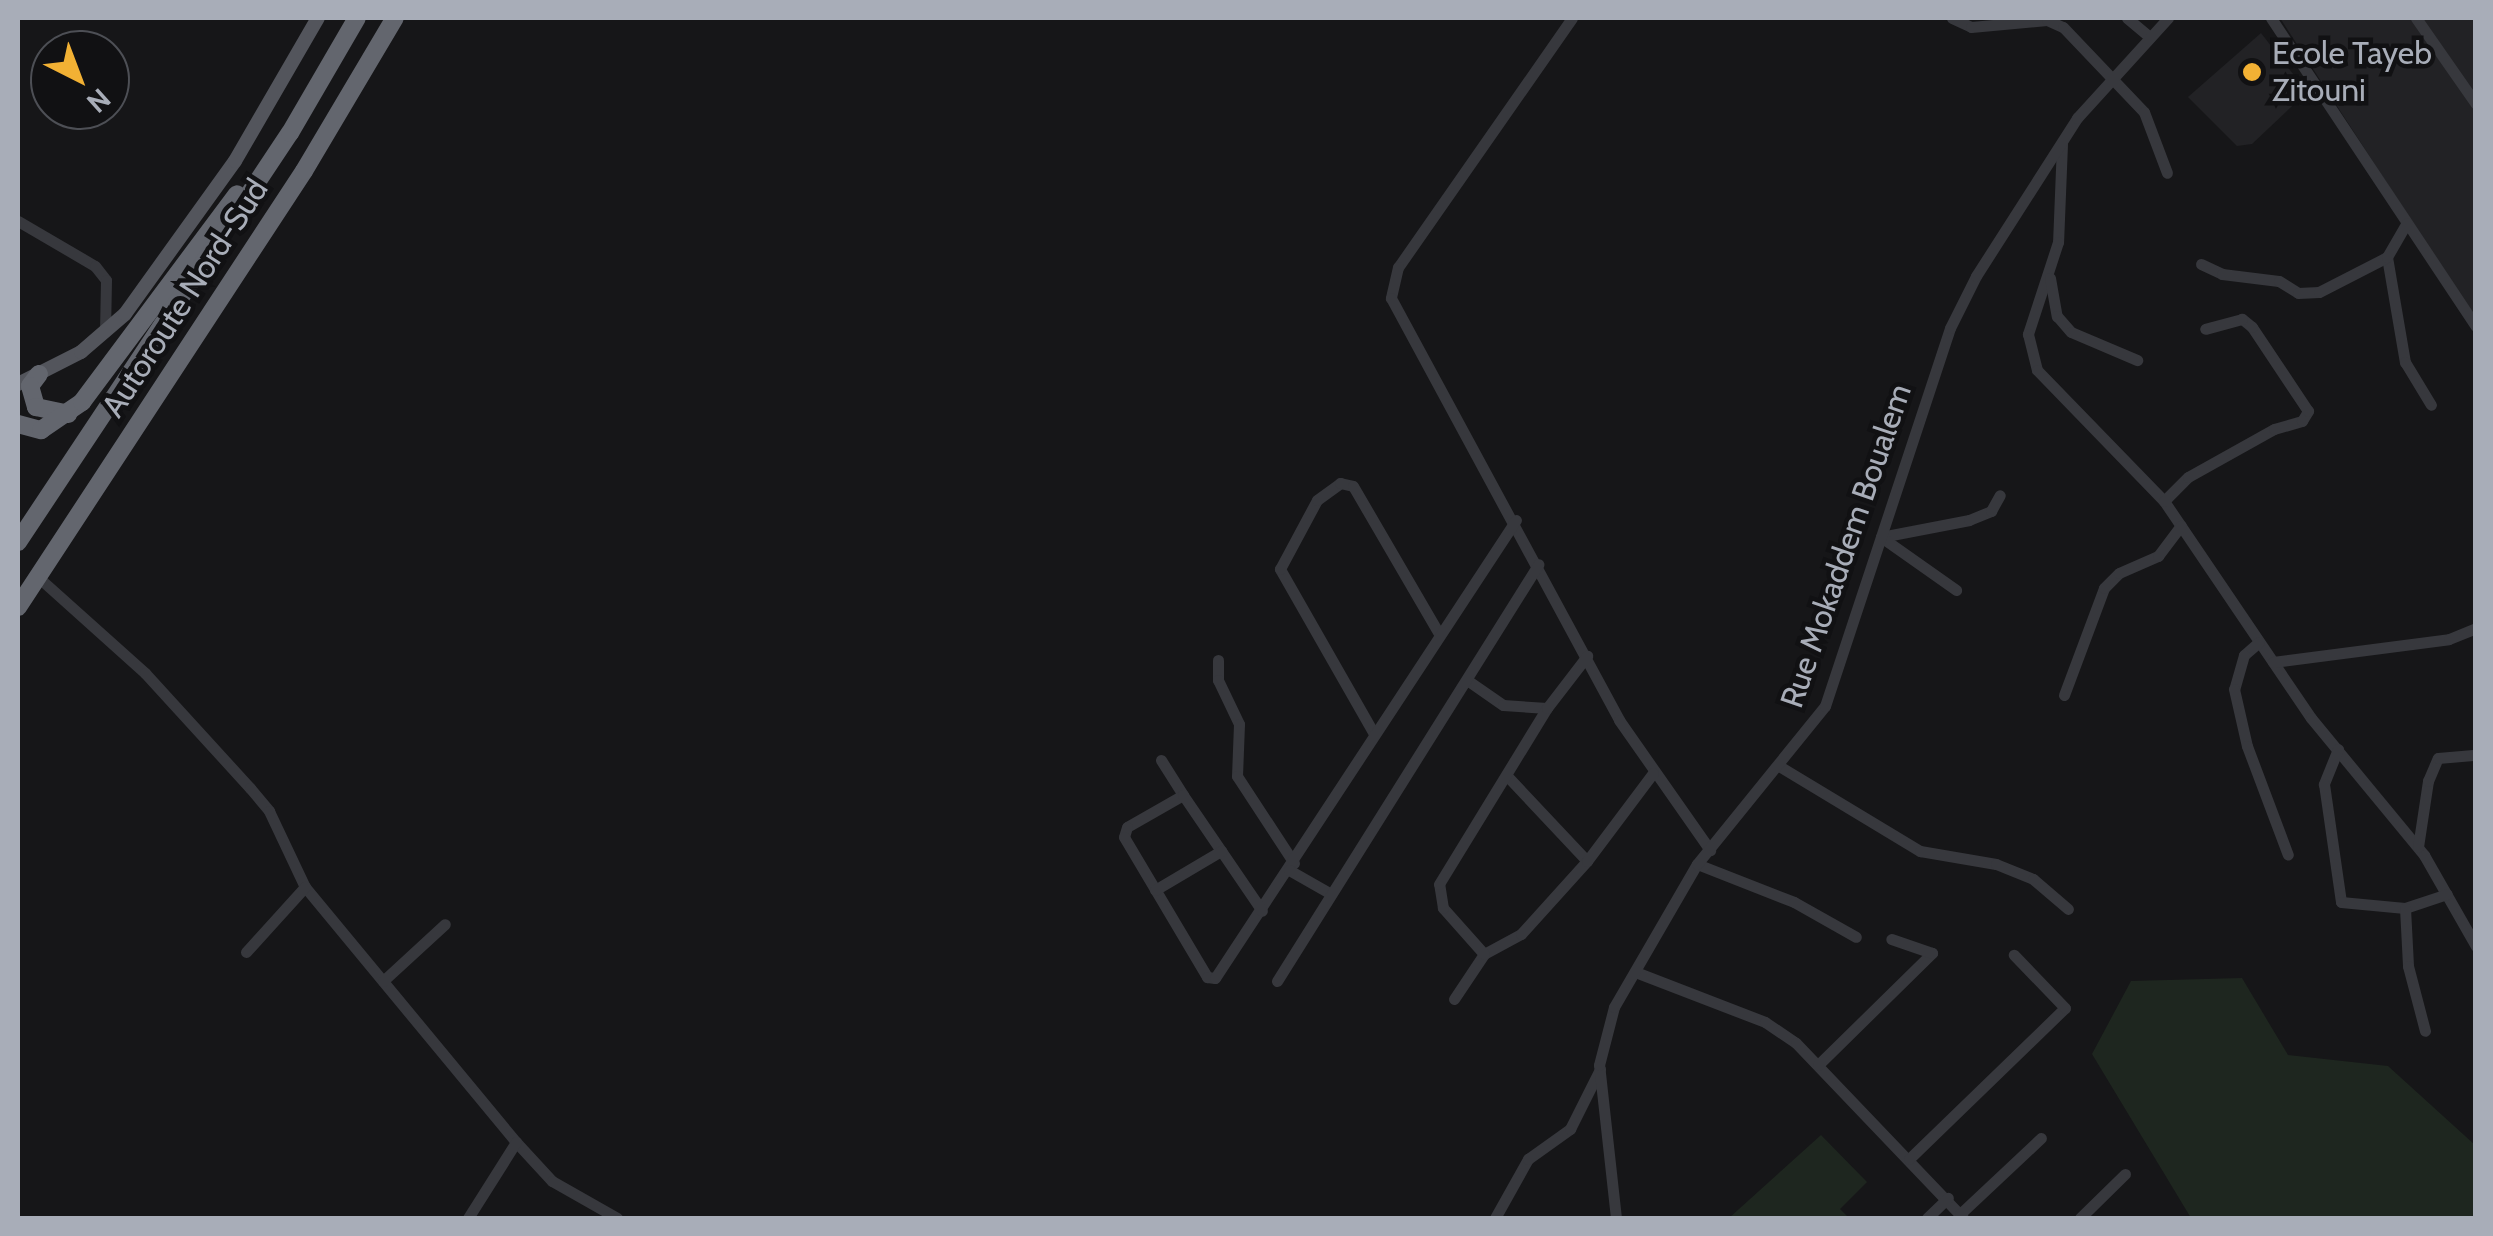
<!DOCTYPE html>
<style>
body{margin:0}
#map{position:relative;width:2493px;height:1236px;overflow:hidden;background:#161618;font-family:Cabin,sans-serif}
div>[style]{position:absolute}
.built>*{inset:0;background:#222225}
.green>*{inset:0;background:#1e261f}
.minor>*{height:11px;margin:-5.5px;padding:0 5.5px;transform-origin:5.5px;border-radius:5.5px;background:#37383d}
.major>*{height:14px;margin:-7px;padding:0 7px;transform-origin:7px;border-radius:7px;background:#53555c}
.highway>*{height:18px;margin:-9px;padding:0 9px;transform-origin:9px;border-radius:9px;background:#63666e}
.dots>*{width:28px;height:28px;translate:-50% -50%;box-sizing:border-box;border:5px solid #111113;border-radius:50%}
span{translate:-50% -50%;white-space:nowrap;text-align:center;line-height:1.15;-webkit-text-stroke:9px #111113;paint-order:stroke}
.poi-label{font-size:32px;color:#a8adb8}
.left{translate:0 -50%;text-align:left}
.street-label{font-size:32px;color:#a8adb8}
.frame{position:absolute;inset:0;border:20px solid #a8adb8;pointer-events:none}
.north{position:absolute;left:30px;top:30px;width:100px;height:100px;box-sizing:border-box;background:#111113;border:2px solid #4d4f55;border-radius:50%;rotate:138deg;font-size:28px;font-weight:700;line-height:40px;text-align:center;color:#a8adb8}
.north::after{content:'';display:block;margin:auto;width:35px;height:45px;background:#f2b134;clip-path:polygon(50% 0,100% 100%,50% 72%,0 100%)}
</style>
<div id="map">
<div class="built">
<i style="clip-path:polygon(2280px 18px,2475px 18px,2475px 319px)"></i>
<i style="clip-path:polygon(2261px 33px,2307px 92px,2252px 144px,2237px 146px,2188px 97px)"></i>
</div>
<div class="green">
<i style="clip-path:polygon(2242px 978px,2288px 1055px,2388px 1066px,2475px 1145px,2475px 1218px,2191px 1218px,2092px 1054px,2131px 981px)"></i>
<i style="clip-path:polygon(1821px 1135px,1867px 1182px,1840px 1209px,1849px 1218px,1729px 1218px)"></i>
</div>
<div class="minor">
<i style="left:1572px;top:18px;width:304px;rotate:124.9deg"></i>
<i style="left:1398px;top:267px;width:32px;rotate:103deg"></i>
<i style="left:1391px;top:298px;width:480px;rotate:61.6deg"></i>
<i style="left:1619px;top:720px;width:159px;rotate:55deg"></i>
<i style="left:1952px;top:18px;width:21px;rotate:25deg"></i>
<i style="left:1971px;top:27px;width:76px;rotate:-5.3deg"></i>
<i style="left:2047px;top:20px;width:17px;rotate:24deg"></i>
<i style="left:2063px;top:27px;width:117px;rotate:46.4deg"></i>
<i style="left:2144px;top:112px;width:65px;rotate:69.3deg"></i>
<i style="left:2127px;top:18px;width:30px;rotate:40deg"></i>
<i style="left:2271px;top:18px;width:370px;rotate:56.4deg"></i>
<i style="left:2416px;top:18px;width:105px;rotate:55.1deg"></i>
<i style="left:2062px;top:144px;width:98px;rotate:92.3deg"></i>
<i style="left:2058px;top:242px;width:97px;rotate:108.1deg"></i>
<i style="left:2028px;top:334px;width:37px;rotate:76deg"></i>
<i style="left:2037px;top:370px;width:182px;rotate:45.9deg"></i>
<i style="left:2164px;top:501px;width:262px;rotate:55.9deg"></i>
<i style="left:2311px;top:718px;width:178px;rotate:50.5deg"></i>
<i style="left:2424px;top:855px;width:105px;rotate:60.3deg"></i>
<i style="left:18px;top:221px;width:89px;rotate:30.3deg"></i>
<i style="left:95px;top:266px;width:18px;rotate:52deg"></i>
<i style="left:106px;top:280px;width:52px;rotate:91.1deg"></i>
<i style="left:2387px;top:257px;width:107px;rotate:80.3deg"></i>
<i style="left:2405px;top:362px;width:50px;rotate:58.8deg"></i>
<i style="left:2201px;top:264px;width:23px;rotate:25deg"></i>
<i style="left:2222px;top:274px;width:57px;rotate:7deg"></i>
<i style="left:2279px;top:281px;width:22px;rotate:32deg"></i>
<i style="left:2298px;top:293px;width:21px;rotate:-3deg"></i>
<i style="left:2319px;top:292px;width:76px;rotate:-27.2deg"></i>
<i style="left:2387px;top:257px;width:39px;rotate:-60deg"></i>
<i style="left:2050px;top:278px;width:39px;rotate:80deg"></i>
<i style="left:2057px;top:316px;width:21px;rotate:49deg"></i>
<i style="left:2071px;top:332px;width:72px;rotate:23deg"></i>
<i style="left:2164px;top:501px;width:34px;rotate:-45deg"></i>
<i style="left:2188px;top:477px;width:98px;rotate:-29.2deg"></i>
<i style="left:2274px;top:429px;width:29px;rotate:-16deg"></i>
<i style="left:2302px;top:421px;width:12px;rotate:-59deg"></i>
<i style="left:2308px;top:411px;width:101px;rotate:-123.7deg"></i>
<i style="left:2252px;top:327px;width:13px;rotate:-141deg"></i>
<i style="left:2242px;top:319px;width:38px;rotate:165deg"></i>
<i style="left:1881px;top:537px;width:90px;rotate:-10.9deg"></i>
<i style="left:1969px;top:520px;width:24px;rotate:-22deg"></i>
<i style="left:1991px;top:511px;width:18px;rotate:-61deg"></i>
<i style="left:1881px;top:537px;width:92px;rotate:35.2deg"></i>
<i style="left:38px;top:577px;width:144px;rotate:41.9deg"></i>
<i style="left:145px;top:673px;width:156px;rotate:47.6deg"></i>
<i style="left:250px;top:788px;width:30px;rotate:50deg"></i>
<i style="left:269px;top:811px;width:84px;rotate:64.7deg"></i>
<i style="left:305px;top:887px;width:331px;rotate:50.4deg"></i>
<i style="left:516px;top:1142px;width:53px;rotate:47.3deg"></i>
<i style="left:552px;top:1181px;width:75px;rotate:29.6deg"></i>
<i style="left:2259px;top:642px;width:20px;rotate:139deg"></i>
<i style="left:2244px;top:655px;width:35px;rotate:106deg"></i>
<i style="left:2234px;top:689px;width:58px;rotate:77.2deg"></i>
<i style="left:2247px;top:746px;width:116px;rotate:69.4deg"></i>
<i style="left:1218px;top:660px;width:20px;rotate:90deg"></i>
<i style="left:1218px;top:680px;width:49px;rotate:64.5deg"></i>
<i style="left:1239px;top:724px;width:52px;rotate:92.2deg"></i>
<i style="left:1237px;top:776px;width:104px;rotate:56.8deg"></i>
<i style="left:2273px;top:662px;width:177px;rotate:-7.4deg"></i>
<i style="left:2449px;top:639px;width:29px;rotate:-22deg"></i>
<i style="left:1467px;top:680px;width:44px;rotate:34.8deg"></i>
<i style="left:1503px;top:705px;width:44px;rotate:3.9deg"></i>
<i style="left:2064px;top:695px;width:114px;rotate:-69.5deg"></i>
<i style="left:2104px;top:588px;width:21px;rotate:-45deg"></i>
<i style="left:2119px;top:573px;width:43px;rotate:-23.6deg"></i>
<i style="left:2158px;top:556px;width:38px;rotate:-53deg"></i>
<i style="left:1373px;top:732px;width:188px;rotate:-119.7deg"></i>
<i style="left:1280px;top:569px;width:78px;rotate:-61.8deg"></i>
<i style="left:1317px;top:500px;width:29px;rotate:-36deg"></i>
<i style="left:1340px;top:483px;width:13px;rotate:13deg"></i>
<i style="left:1353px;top:486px;width:169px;rotate:59.8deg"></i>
<i style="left:2338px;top:749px;width:38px;rotate:112deg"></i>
<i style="left:2324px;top:784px;width:119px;rotate:81.8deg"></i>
<i style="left:2341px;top:902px;width:64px;rotate:5.4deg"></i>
<i style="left:2405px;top:908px;width:44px;rotate:-18.4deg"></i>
<i style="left:1161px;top:760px;width:41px;rotate:57.8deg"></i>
<i style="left:1183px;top:795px;width:64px;rotate:150.3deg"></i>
<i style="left:1127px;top:827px;width:10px;rotate:107deg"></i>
<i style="left:1124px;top:837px;width:163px;rotate:59.3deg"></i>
<i style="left:1207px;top:977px;width:8px;rotate:7deg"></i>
<i style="left:1215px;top:978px;width:548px;rotate:-56.69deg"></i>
<i style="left:1779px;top:766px;width:165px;rotate:31.1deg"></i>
<i style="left:1920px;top:851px;width:77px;rotate:9.7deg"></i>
<i style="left:1996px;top:864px;width:40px;rotate:22deg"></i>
<i style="left:2033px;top:879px;width:46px;rotate:40.6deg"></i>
<i style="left:1509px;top:778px;width:114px;rotate:46.8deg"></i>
<i style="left:1183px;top:795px;width:140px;rotate:55.7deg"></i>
<i style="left:2418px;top:847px;width:67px;rotate:-81.4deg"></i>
<i style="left:2428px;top:781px;width:25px;rotate:-67deg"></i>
<i style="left:2438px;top:758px;width:38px;rotate:-5deg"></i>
<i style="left:1697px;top:864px;width:104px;rotate:21.4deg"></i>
<i style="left:1794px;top:902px;width:71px;rotate:29.4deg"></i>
<i style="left:1289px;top:870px;width:48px;rotate:29.7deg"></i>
<i style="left:1155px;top:890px;width:77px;rotate:-30.6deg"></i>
<i style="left:2405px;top:908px;width:58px;rotate:87deg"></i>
<i style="left:2408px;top:966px;width:67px;rotate:75.3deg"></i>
<i style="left:246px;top:952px;width:88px;rotate:-47.8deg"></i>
<i style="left:1484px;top:954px;width:42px;rotate:-28.4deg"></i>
<i style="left:1521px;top:934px;width:98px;rotate:-47.9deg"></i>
<i style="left:1587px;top:861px;width:110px;rotate:-53.1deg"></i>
<i style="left:1638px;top:973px;width:136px;rotate:21.1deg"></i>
<i style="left:1765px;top:1022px;width:37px;rotate:34deg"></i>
<i style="left:1796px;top:1043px;width:242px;rotate:46.3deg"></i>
<i style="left:383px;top:981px;width:84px;rotate:-42.6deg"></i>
<i style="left:1277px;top:981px;width:492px;rotate:-57.9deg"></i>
<i style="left:1454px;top:999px;width:54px;rotate:-56.3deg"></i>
<i style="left:1484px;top:954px;width:62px;rotate:-131.7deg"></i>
<i style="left:1443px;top:908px;width:24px;rotate:-99deg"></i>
<i style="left:1439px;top:884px;width:206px;rotate:-58.5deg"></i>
<i style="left:1547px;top:708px;width:66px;rotate:-52.4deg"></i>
<i style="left:1818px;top:1065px;width:160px;rotate:-44.5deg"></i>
<i style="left:1932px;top:953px;width:43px;rotate:-161.1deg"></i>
<i style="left:1909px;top:1159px;width:217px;rotate:-44.1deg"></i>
<i style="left:2065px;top:1008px;width:74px;rotate:-133.9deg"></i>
<i style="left:1960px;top:1214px;width:111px;rotate:-43.2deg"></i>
<i style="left:468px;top:1218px;width:90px;rotate:-57.7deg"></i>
<i style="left:1495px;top:1218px;width:68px;rotate:-60.8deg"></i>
<i style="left:1528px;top:1159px;width:52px;rotate:-35.5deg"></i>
<i style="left:1570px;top:1129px;width:67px;rotate:-63.4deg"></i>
<i style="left:1616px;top:1218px;width:154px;rotate:-96.3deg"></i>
<i style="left:1599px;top:1065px;width:60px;rotate:-75.5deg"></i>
<i style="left:1614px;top:1007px;width:165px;rotate:-59.9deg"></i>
<i style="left:1697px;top:864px;width:203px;rotate:-51deg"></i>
<i style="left:1825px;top:706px;width:398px;rotate:-71.7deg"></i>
<i style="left:1950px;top:328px;width:58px;rotate:-63.4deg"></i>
<i style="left:1976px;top:276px;width:188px;rotate:-57.4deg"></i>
<i style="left:2077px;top:118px;width:135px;rotate:-47.7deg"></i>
<i style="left:1927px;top:1218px;width:29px;rotate:-44deg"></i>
<i style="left:2080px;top:1218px;width:63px;rotate:-44.4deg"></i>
</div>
<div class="major">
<i style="left:18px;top:384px;width:71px;rotate:-26.9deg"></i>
<i style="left:81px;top:352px;width:58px;rotate:-40.8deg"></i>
<i style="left:125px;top:314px;width:188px;rotate:-54.3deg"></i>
<i style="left:235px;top:161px;width:165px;rotate:-59.9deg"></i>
</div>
<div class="highway">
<i style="left:39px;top:374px;width:15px;rotate:127deg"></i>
<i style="left:30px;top:386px;width:22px;rotate:74deg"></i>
<i style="left:36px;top:407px;width:33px;rotate:12deg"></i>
<i style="left:18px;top:424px;width:24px;rotate:15deg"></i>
<i style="left:41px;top:430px;width:50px;rotate:-34.3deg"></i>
<i style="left:82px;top:402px;width:259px;rotate:-53.3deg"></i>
<i style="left:18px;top:542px;width:491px;rotate:-56.4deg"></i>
<i style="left:290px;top:133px;width:133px;rotate:-59.8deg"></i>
<i style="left:18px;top:607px;width:521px;rotate:-56.74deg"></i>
<i style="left:304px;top:171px;width:178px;rotate:-59.3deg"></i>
</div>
<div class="dots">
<i style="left:2252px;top:72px;background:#f2b134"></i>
</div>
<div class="poi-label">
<span class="left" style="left:2272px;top:72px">Ecole Tayeb<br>Zitouni</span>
</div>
<div class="street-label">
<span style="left:185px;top:298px;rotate:-57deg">Autoroute Nord-Sud</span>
<span style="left:1846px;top:546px;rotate:-71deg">Rue Mokaddem Boualem</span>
</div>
<div class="frame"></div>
<div class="north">N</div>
</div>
